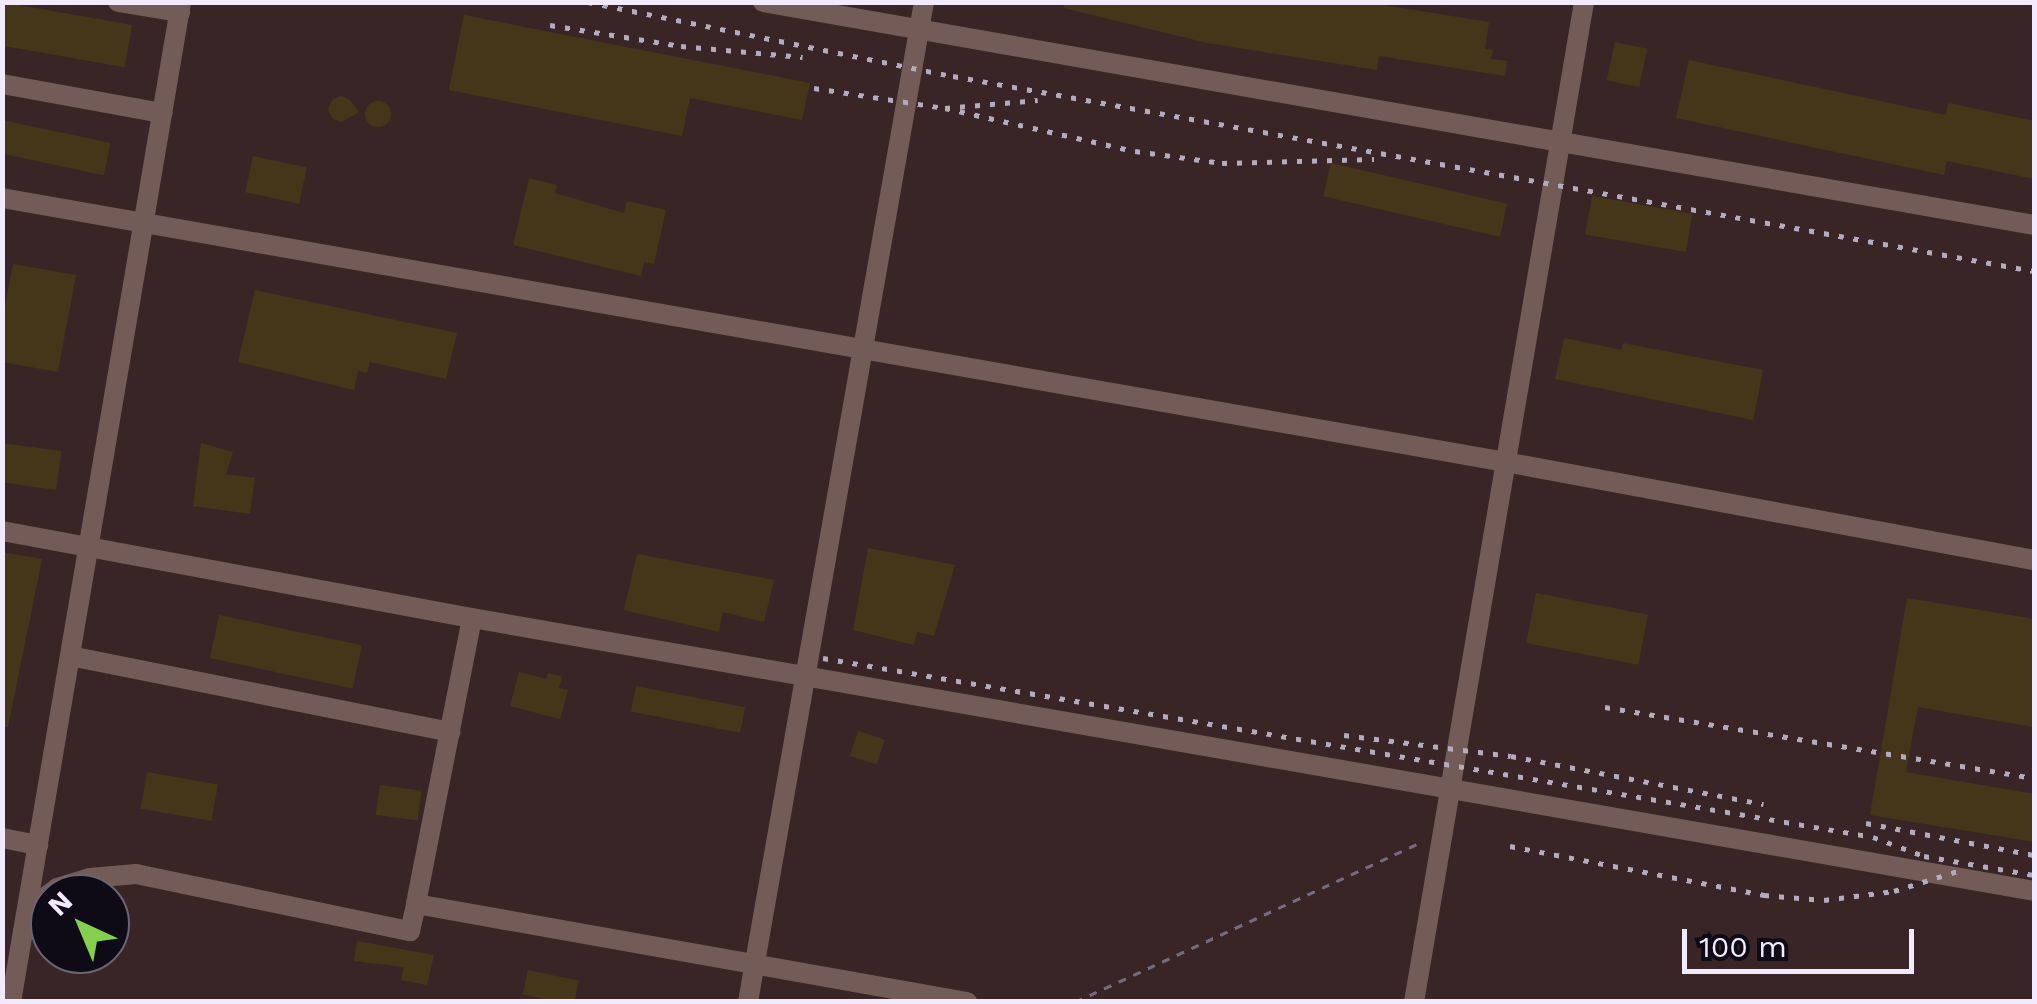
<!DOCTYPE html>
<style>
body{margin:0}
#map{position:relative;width:2037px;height:1004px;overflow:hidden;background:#281e38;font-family:"Work Sans",sans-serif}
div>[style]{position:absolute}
.industrial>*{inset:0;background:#392525}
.building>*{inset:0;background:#463619;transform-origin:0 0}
.round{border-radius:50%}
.path>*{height:2.5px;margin-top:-1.25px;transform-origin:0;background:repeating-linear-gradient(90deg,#746b82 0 8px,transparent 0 16px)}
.minor>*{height:20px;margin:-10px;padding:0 10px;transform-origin:10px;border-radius:10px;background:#735c57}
.rail>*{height:5px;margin-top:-2.5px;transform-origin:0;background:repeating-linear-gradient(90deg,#b3abc0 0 5px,transparent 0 15px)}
span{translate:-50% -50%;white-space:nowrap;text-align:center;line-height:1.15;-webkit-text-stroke:8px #0f0b16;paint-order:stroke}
.frame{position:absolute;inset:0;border:5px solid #f1ebfd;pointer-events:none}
.north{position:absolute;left:30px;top:874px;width:100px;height:100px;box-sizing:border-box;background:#0f0b16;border:2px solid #696572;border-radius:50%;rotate:316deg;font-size:28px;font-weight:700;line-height:40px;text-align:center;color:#f1ebfd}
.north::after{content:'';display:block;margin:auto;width:35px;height:45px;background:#84d04e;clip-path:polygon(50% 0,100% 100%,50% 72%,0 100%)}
.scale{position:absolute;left:1682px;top:929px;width:232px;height:45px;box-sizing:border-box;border:5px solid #f1ebfd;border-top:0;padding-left:12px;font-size:30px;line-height:35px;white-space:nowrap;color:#f1ebfd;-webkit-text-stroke:8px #0f0b16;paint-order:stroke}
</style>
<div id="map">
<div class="industrial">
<i style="clip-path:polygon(evenodd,2px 3px,2034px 3px,2034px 1001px,3px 1001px,2px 3px,50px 894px,110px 894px,110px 954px,50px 954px,50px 894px)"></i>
</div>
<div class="building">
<i style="left:2px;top:2px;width:132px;height:43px;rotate:10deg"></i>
<i style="clip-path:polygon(1064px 2px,1365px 2px,1489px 22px,1485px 49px,1493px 50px,1491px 59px,1507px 61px,1505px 76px,1379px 56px,1377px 70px,1207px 43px,1064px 8px)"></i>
<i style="clip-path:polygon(464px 15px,810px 83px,802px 120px,690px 98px,682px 136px,449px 90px)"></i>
<i style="left:1615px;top:42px;width:33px;height:39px;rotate:12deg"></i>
<i style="clip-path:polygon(1689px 60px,1946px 115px,1948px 103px,2034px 121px,2034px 179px,1947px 161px,1944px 175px,1676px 118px)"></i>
<i style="clip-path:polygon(341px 96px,350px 100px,359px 112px,342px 122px,333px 119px,328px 110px,332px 100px)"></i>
<i class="round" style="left:365px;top:101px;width:26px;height:26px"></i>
<i style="left:2px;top:120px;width:111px;height:33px;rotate:12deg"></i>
<i style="left:253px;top:156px;width:55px;height:37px;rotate:12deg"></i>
<i style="left:1331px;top:163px;width:181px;height:34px;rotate:13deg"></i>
<i style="clip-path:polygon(529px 178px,557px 185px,555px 193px,624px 213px,627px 201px,666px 210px,654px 264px,644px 262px,641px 276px,513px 245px)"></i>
<i style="left:1592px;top:196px;width:102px;height:39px;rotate:10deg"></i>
<i style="clip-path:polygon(13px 264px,76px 275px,58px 372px,2px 362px,2px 322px)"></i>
<i style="clip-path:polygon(255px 290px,457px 333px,446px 379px,370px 362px,367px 373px,358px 371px,354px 390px,238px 362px)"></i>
<i style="clip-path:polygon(1564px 338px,1622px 350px,1623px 343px,1763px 370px,1753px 420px,1555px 379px)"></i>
<i style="left:2px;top:443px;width:60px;height:39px;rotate:8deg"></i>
<i style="clip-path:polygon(201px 443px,233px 452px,226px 474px,255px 478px,250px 514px,193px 506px)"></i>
<i style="clip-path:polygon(868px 548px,955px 565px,934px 636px,917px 632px,914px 645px,853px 630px)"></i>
<i style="clip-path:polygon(2px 552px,42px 559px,8px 727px,2px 727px)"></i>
<i style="clip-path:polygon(637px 554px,774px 580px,764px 622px,723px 612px,719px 632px,624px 610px)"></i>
<i style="left:1536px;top:593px;width:114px;height:51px;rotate:11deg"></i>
<i style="clip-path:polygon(1907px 598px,2034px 619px,2034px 727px,1918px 707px,1906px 772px,2034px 794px,2034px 842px,1870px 815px)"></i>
<i style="left:219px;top:615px;width:146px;height:44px;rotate:12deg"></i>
<i style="clip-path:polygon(519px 672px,546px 679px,548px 673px,562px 677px,559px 688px,568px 690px,560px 719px,510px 706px)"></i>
<i style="left:636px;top:686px;width:111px;height:26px;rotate:11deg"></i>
<i style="left:858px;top:731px;width:28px;height:26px;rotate:18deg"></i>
<i style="left:147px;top:772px;width:72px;height:37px;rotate:10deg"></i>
<i style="left:380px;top:785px;width:42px;height:30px;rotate:8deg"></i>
<i style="clip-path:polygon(357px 941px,434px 955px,427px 985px,401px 980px,404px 967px,354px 961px)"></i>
<i style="left:528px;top:970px;width:52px;height:25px;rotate:12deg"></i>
</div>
<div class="path">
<i style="left:1075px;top:1002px;width:383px;rotate:-24.8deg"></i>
</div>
<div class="minor">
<i style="left:118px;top:2px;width:63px;rotate:9.2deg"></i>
<i style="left:763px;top:2px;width:1290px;rotate:9.95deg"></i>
<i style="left:2px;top:84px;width:163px;rotate:10.3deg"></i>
<i style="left:2px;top:198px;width:1526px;rotate:9.96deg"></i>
<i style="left:1505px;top:462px;width:538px;rotate:10.5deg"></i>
<i style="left:2px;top:531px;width:478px;rotate:10.5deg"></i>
<i style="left:472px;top:618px;width:1586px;rotate:9.91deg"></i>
<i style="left:472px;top:618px;width:291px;rotate:101.1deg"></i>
<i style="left:416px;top:904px;width:560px;rotate:10.09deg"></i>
<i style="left:70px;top:656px;width:388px;rotate:11.3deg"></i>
<i style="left:2px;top:838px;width:37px;rotate:11deg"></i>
<i style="left:27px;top:910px;width:37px;rotate:-36deg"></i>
<i style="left:57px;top:888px;width:34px;rotate:-17deg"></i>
<i style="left:90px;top:878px;width:46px;rotate:-5deg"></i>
<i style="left:136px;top:874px;width:280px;rotate:11.8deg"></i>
<i style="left:410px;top:931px;width:28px;rotate:-77deg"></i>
<i style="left:11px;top:1002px;width:1014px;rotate:-80.35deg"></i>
<i style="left:748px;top:1002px;width:1015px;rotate:-80.02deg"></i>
<i style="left:1414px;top:1002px;width:1014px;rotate:-80.35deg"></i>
</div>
<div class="rail">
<i style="left:588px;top:2px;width:372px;rotate:11.5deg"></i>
<i style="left:953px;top:76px;width:1098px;rotate:10.23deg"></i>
<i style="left:550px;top:25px;width:133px;rotate:9.1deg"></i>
<i style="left:681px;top:46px;width:122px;rotate:5.2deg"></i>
<i style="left:814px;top:88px;width:133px;rotate:8.7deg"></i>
<i style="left:945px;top:108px;width:93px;rotate:-4.9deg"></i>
<i style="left:945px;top:108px;width:195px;rotate:12.8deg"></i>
<i style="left:1135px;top:151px;width:88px;rotate:7.9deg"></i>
<i style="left:1222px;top:163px;width:152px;rotate:-1.5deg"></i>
<i style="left:823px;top:658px;width:1065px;rotate:9.67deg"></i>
<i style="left:1873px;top:837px;width:54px;rotate:20.4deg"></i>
<i style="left:1924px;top:856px;width:112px;rotate:9.8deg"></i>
<i style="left:1605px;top:707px;width:435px;rotate:9.4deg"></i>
<i style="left:1344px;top:735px;width:168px;rotate:7.2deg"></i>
<i style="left:1511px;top:756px;width:257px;rotate:10.8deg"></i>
<i style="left:1866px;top:823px;width:171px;rotate:10.8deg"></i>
<i style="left:1510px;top:846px;width:259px;rotate:10.9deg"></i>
<i style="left:1764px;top:895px;width:60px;rotate:4.8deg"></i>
<i style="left:1824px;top:900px;width:71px;rotate:-7.3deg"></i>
<i style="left:1894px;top:891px;width:73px;rotate:-17.4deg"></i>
</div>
<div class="frame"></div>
<div class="north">N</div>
<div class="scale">100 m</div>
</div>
